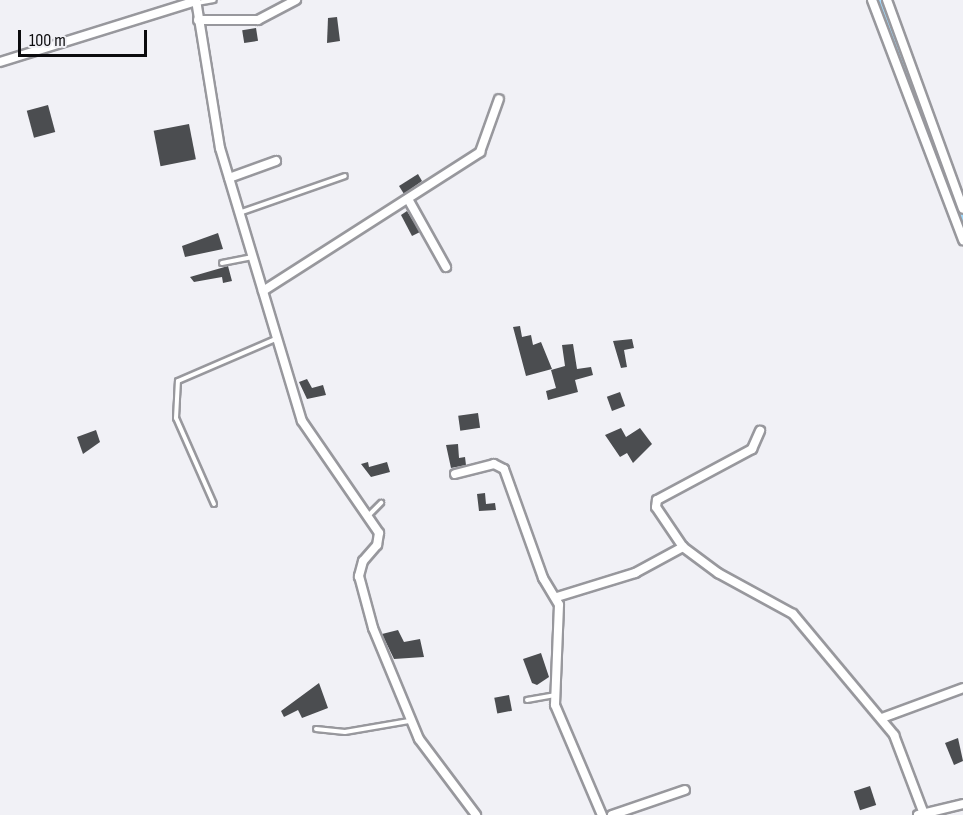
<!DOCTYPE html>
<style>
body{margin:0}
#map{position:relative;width:963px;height:815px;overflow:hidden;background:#f1f1f6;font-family:"Sofia Sans Condensed",sans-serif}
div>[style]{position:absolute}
.canal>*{height:9px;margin:-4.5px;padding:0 4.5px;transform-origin:4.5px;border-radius:4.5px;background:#a0d9fc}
.building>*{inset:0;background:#4b4d50;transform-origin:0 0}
.roads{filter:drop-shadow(2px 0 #98989d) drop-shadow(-2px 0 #98989d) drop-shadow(0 2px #98989d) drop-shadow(0 -2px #98989d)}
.lane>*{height:4px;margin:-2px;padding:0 2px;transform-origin:2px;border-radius:2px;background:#fff}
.street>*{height:8px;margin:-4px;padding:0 4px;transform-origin:4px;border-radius:4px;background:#fff}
span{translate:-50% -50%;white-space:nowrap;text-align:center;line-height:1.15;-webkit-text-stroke:6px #f1f1f6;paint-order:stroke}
.scale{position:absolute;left:18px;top:30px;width:129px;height:27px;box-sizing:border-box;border:3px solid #0b0b0d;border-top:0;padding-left:8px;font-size:18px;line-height:21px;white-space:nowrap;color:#0b0b0d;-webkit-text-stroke:4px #f1f1f6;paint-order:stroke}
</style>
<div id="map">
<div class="canal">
<i style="left:881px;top:0;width:238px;rotate:69.8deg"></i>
</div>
<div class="building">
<i style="clip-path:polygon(337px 17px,340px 41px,327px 43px,328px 18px)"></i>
<i style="left:256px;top:28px;width:13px;height:14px;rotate:81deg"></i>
<i style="left:48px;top:105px;width:28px;height:22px;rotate:75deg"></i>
<i style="left:189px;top:124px;width:36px;height:36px;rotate:79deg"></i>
<i style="clip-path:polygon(418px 174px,422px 181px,404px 194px,399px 186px)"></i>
<i style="clip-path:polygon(407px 211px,420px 232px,412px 236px,401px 215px)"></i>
<i style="clip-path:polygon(218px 233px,223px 249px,185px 257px,182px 246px)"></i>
<i style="clip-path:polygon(228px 266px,232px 281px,223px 283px,222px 277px,194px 282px,190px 277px)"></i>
<i style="clip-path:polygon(520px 326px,522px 337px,531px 335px,533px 345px,541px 342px,552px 369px,526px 376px,513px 327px)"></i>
<i style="clip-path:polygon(632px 339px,634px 348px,624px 350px,627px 367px,621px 368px,613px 341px)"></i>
<i style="clip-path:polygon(573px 344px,577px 369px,591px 367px,593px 375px,575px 380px,578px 392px,548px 400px,546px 391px,556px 388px,551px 370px,565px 366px,562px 345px)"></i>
<i style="clip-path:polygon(307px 379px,312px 388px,323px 385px,326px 395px,307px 399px,299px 382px)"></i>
<i style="left:620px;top:392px;width:15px;height:14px;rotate:70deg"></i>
<i style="left:478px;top:413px;width:15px;height:20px;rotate:82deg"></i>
<i style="clip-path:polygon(621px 428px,626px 437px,640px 428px,652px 444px,633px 463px,627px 453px,620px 457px,605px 435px)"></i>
<i style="clip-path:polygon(96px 430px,100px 442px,83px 454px,77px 437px)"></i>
<i style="clip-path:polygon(458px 444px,459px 458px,465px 457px,466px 465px,451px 468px,446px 445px)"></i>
<i style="clip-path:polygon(368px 462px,369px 467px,387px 462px,390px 472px,371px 477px,361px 464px)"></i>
<i style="clip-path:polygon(485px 493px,486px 504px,495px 503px,496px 510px,479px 511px,477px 494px)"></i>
<i style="clip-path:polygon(398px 630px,404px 642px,420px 639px,424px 657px,394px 659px,382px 634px)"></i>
<i style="clip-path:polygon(541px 653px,549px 677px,537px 685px,532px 683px,523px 659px)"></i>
<i style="clip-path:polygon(319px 683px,328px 708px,302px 718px,298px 710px,284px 717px,281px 711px)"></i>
<i style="left:509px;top:695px;width:16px;height:15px;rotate:79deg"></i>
<i style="clip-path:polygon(958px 738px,963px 761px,954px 765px,945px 743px)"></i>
<i style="left:870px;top:786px;width:20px;height:17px;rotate:72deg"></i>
</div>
<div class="roads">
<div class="lane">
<i style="left:197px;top:3px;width:17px;rotate:-10deg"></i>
<i style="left:239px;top:213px;width:112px;rotate:-19.2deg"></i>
<i style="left:222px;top:263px;width:31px;rotate:-11deg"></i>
<i style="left:214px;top:504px;width:94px;rotate:-113.8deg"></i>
<i style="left:176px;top:418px;width:37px;rotate:-87deg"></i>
<i style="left:178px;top:381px;width:109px;rotate:-23.3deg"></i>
<i style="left:370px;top:514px;width:16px;rotate:-45deg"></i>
<i style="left:527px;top:700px;width:28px;rotate:-10deg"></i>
<i style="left:316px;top:729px;width:29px;rotate:6deg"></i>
<i style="left:345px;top:732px;width:65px;rotate:-9.8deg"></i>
</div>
<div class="street">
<i style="left:196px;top:0;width:150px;rotate:80.8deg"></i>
<i style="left:220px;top:148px;width:285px;rotate:73.3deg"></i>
<i style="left:302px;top:421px;width:136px;rotate:55.5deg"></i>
<i style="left:379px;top:533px;width:12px;rotate:99deg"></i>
<i style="left:377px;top:545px;width:21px;rotate:131deg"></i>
<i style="left:363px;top:561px;width:16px;rotate:105deg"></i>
<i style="left:359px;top:576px;width:54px;rotate:74.9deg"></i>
<i style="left:373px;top:628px;width:120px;rotate:67.5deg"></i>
<i style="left:419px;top:739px;width:95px;rotate:53.1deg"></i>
<i style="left:872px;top:0;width:257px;rotate:69.2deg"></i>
<i style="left:887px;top:0;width:222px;rotate:70deg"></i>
<i style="left:198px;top:20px;width:60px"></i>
<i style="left:258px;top:20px;width:43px;rotate:-27.8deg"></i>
<i style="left:0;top:62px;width:205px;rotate:-17.3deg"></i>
<i style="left:229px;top:178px;width:50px;rotate:-19.9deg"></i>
<i style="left:408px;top:199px;width:78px;rotate:60.8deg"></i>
<i style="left:263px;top:291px;width:258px;rotate:-32.6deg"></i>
<i style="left:480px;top:152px;width:56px;rotate:-70.3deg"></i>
<i style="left:455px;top:474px;width:40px;rotate:-14.4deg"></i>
<i style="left:494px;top:464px;width:11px;rotate:27deg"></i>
<i style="left:504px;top:469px;width:116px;rotate:70.3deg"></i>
<i style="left:543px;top:578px;width:31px;rotate:59deg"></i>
<i style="left:559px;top:605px;width:100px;rotate:92.3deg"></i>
<i style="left:555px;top:705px;width:120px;rotate:66.9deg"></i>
<i style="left:683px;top:547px;width:44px;rotate:36.6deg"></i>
<i style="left:718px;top:573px;width:85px;rotate:28.7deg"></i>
<i style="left:793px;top:614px;width:158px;rotate:50.1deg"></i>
<i style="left:894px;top:735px;width:85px;rotate:69.2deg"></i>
<i style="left:557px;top:597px;width:82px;rotate:-17.1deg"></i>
<i style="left:635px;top:573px;width:55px;rotate:-28.4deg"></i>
<i style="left:683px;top:547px;width:48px;rotate:-124deg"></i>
<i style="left:656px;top:507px;width:7px;rotate:-82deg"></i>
<i style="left:657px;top:500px;width:108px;rotate:-28.2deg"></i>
<i style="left:752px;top:449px;width:20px;rotate:-66deg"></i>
<i style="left:882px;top:718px;width:86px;rotate:-20.3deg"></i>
<i style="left:612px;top:815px;width:77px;rotate:-18.9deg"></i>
<i style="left:918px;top:815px;width:46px;rotate:-13.7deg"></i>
</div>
</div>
<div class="scale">100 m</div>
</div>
